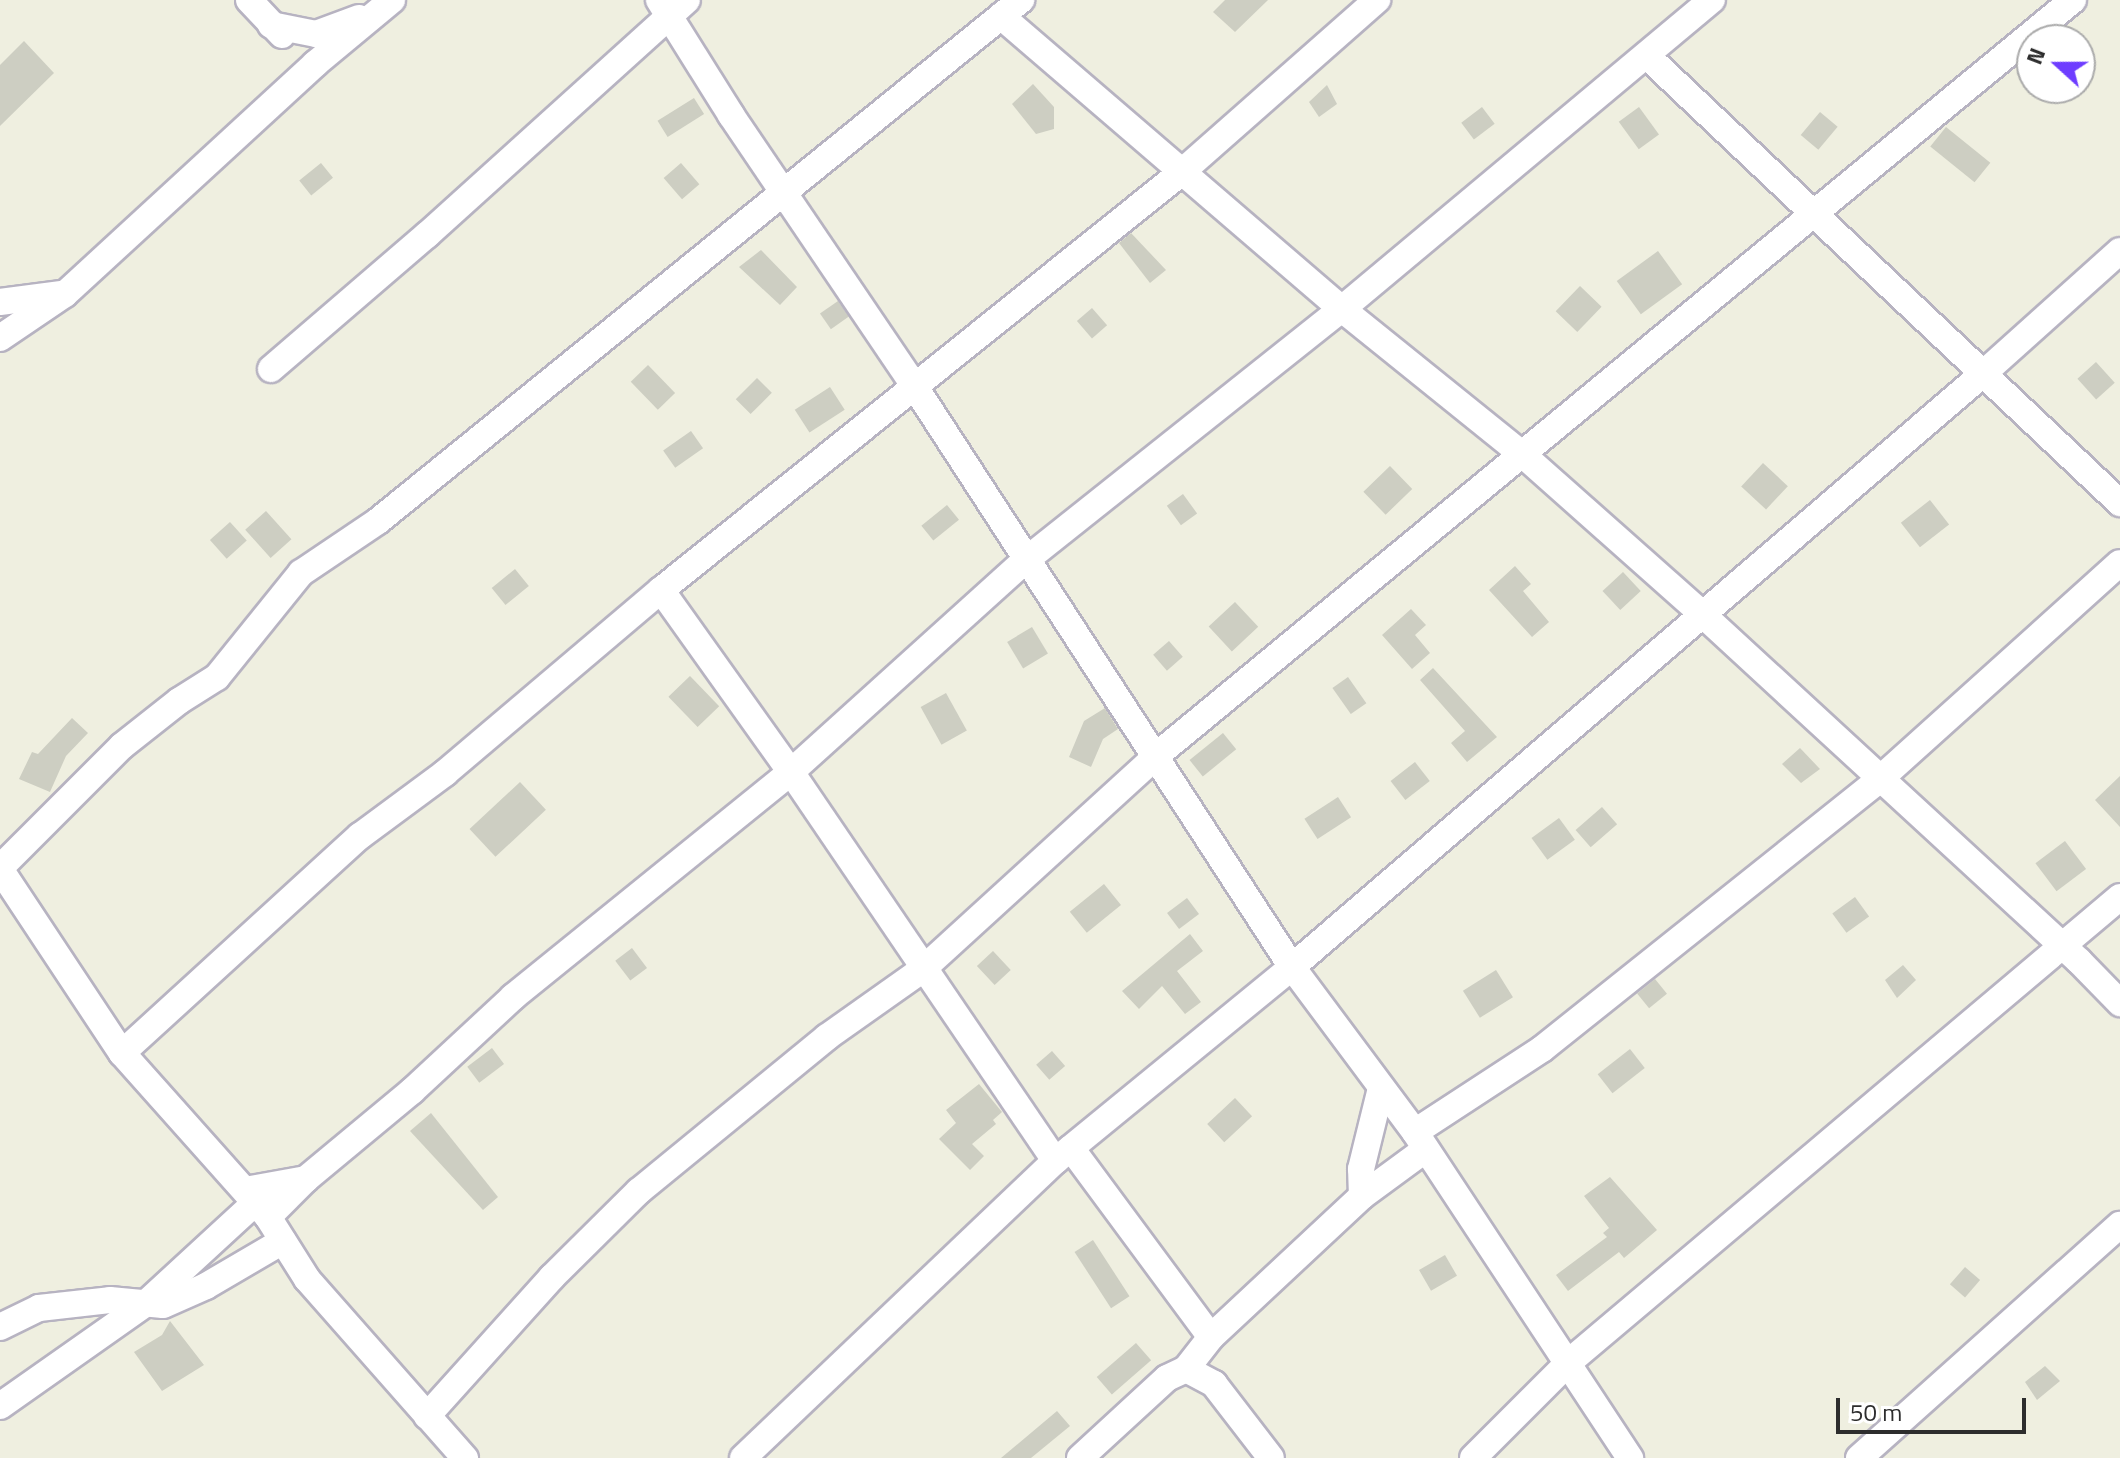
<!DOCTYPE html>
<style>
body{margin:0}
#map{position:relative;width:2120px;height:1458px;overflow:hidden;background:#efefe0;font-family:"Titillium Web",sans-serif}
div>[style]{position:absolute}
.building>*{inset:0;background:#cdcec2;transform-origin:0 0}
.roads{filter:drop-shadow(2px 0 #b7b3c1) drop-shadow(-2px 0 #b7b3c1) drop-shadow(0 2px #b7b3c1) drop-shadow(0 -2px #b7b3c1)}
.minor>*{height:26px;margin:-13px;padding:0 13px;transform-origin:13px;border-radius:13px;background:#fff}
span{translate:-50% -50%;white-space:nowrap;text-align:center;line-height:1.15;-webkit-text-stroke:7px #fff;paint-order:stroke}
.north{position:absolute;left:2016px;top:24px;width:80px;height:80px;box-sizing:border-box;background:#fff;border:2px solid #ababab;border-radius:50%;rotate:291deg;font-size:22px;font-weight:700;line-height:32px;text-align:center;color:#2d2d2d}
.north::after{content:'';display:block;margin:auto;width:28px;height:36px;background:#6e3dff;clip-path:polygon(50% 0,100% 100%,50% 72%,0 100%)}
.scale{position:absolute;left:1836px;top:1398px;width:190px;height:36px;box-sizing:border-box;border:4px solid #2d2d2d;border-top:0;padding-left:10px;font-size:24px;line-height:28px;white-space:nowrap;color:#2d2d2d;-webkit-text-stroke:6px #fff;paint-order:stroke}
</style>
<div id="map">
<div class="building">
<i style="clip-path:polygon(1225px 0,1268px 0,1235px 32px,1213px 12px)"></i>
<i style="clip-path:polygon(24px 41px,54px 73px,0 126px,0 65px)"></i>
<i style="clip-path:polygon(1033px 84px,1054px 107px,1054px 129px,1036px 134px,1012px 104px)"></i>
<i style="clip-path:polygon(1327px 85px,1337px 104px,1319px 117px,1309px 102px)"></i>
<i style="left:694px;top:98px;width:19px;height:43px;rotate:58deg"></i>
<i style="left:1482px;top:107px;width:21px;height:26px;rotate:53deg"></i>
<i style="left:1639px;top:107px;width:34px;height:25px;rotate:54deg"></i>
<i style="left:1820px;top:112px;width:23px;height:30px;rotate:40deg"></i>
<i style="left:1946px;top:127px;width:57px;height:25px;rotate:39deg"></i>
<i style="left:321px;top:163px;width:19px;height:28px;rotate:51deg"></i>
<i style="left:681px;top:163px;width:28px;height:23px;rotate:49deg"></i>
<i style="clip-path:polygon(1131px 233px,1166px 270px,1150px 283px,1119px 243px)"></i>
<i style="clip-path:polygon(761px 250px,797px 287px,780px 305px,739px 267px)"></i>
<i style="left:1658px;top:251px;width:41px;height:51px;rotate:54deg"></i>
<i style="left:1580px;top:286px;width:30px;height:35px;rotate:44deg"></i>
<i style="left:838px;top:301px;width:19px;height:22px;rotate:55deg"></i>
<i style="left:1092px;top:308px;width:23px;height:20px;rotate:49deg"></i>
<i style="left:2096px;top:362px;width:28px;height:25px;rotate:48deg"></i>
<i style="left:648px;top:365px;width:39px;height:24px;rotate:46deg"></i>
<i style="left:757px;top:378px;width:21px;height:30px;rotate:45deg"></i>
<i style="left:830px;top:387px;width:27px;height:42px;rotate:57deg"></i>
<i style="left:691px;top:431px;width:21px;height:34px;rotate:55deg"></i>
<i style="left:1763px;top:463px;width:34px;height:32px;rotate:43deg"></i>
<i style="left:1390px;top:466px;width:32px;height:37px;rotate:46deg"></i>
<i style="left:1183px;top:494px;width:24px;height:20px;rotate:54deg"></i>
<i style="left:1930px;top:500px;width:31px;height:37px;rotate:52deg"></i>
<i style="left:947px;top:505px;width:19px;height:33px;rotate:51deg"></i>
<i style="left:266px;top:511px;width:38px;height:28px;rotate:48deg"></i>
<i style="left:230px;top:522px;width:25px;height:27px;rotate:48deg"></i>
<i style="clip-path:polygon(1515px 566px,1531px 584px,1523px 591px,1549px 622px,1532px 637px,1489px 590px)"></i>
<i style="left:515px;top:569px;width:22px;height:30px;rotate:51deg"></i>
<i style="left:1623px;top:572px;width:26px;height:28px;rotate:47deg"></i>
<i style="left:1235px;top:602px;width:34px;height:36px;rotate:47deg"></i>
<i style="clip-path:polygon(1411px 609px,1426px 625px,1415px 635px,1430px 653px,1412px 669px,1382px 635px)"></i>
<i style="left:1032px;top:627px;width:31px;height:29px;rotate:59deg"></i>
<i style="left:1169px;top:641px;width:21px;height:21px;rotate:49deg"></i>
<i style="clip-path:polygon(1433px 668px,1497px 737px,1467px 762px,1451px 743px,1465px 731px,1420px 680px)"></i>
<i style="left:690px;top:676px;width:42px;height:30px;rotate:46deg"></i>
<i style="left:1348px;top:677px;width:32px;height:19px;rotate:55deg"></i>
<i style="left:946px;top:693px;width:43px;height:29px;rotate:61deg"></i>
<i style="clip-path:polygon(1105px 708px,1118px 729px,1103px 739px,1091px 767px,1069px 757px,1084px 721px)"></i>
<i style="clip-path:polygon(72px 718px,88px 733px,66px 756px,50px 792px,19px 779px,32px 752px,38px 754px)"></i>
<i style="left:1223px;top:733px;width:21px;height:43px;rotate:51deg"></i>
<i style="clip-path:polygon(1800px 748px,1820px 769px,1801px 783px,1782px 764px)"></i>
<i style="left:1415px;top:762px;width:24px;height:31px;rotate:52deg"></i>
<i style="clip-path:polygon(2120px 776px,2120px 827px,2095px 800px)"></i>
<i style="left:520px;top:782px;width:38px;height:69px;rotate:47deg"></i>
<i style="left:1338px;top:797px;width:24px;height:40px;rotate:57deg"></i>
<i style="left:1602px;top:807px;width:23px;height:35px;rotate:49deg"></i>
<i style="left:1559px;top:818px;width:27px;height:34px;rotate:54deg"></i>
<i style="left:2065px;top:841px;width:35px;height:37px;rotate:53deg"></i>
<i style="left:1104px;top:884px;width:27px;height:44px;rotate:51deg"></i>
<i style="left:1855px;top:897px;width:24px;height:28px;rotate:54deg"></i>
<i style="left:1187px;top:898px;width:20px;height:25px;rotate:53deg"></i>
<i style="clip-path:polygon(1190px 934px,1203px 951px,1177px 971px,1201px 1002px,1185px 1014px,1162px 986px,1139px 1009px,1122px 991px)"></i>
<i style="left:632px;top:948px;width:25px;height:21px;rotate:53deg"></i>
<i style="left:993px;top:951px;width:26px;height:22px;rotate:47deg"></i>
<i style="clip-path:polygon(1903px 965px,1916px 980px,1897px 998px,1885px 980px)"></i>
<i style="left:1496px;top:970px;width:32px;height:39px;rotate:58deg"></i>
<i style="left:1655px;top:979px;width:19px;height:23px;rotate:51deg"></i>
<i style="left:492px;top:1048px;width:20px;height:31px;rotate:53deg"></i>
<i style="left:1630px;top:1049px;width:24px;height:41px;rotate:52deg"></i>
<i style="left:1052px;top:1051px;width:20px;height:21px;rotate:49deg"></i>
<i style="clip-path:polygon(979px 1084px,1002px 1112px,993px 1120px,996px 1124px,972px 1144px,984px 1156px,970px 1170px,939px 1139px,956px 1123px,946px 1110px)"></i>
<i style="left:1235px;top:1098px;width:25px;height:38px;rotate:47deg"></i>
<i style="clip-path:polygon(431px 1113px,498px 1197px,483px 1210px,410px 1131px)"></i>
<i style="clip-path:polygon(1610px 1177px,1657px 1230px,1624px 1258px,1619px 1252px,1568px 1291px,1556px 1275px,1607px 1237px,1603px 1233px,1609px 1228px,1584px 1196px)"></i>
<i style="left:1093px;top:1240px;width:67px;height:22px;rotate:57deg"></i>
<i style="left:1445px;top:1255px;width:24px;height:30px;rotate:60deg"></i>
<i style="left:1965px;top:1267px;width:20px;height:23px;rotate:41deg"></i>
<i style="clip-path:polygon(170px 1321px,204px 1365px,162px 1391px,134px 1352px,162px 1335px)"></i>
<i style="left:1136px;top:1343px;width:23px;height:52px;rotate:49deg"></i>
<i style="clip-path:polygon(2045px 1366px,2060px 1381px,2037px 1400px,2025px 1382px)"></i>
<i style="clip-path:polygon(1057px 1411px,1070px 1426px,1031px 1458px,1001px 1458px)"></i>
</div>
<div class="roads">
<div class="minor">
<i style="left:249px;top:0;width:48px;rotate:46.7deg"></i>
<i style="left:659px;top:0;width:136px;rotate:57.9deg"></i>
<i style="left:731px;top:115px;width:328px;rotate:55.9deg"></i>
<i style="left:915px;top:387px;width:692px;rotate:56.98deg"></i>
<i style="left:1292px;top:967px;width:206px;rotate:53.3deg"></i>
<i style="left:1415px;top:1132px;width:391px;rotate:56.6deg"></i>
<i style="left:1001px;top:16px;width:450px;rotate:40.7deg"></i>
<i style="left:1342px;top:309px;width:231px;rotate:38.9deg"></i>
<i style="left:1522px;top:454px;width:239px;rotate:41.6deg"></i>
<i style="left:1701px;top:613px;width:514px;rotate:42.63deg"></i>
<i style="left:2079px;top:961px;width:59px;rotate:45.7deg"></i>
<i style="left:271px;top:25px;width:46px;rotate:11.3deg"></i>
<i style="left:316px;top:34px;width:46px;rotate:-20.4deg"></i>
<i style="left:1647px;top:56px;width:651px;rotate:43.38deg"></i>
<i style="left:0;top:302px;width:62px;rotate:-7.5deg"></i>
<i style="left:0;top:338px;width:78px;rotate:-34.1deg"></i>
<i style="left:65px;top:294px;width:340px;rotate:-42.6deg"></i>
<i style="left:315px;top:64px;width:100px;rotate:-39.7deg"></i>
<i style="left:271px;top:369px;width:206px;rotate:-40.7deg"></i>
<i style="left:427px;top:235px;width:350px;rotate:-42.1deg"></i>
<i style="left:661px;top:590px;width:224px;rotate:54.5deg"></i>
<i style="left:791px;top:772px;width:470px;rotate:55.8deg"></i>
<i style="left:0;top:868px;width:173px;rotate:-45deg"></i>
<i style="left:122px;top:746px;width:73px;rotate:-38.3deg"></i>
<i style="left:179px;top:701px;width:45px;rotate:-32.3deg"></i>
<i style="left:217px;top:677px;width:134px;rotate:-51.1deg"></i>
<i style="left:301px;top:573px;width:93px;rotate:-34deg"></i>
<i style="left:378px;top:521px;width:828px;rotate:-39.02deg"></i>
<i style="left:0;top:869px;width:221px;rotate:56.5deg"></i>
<i style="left:122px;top:1053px;width:220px;rotate:48.3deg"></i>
<i style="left:268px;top:1217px;width:73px;rotate:57.8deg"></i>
<i style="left:307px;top:1279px;width:239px;rotate:48.6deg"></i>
<i style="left:122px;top:1053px;width:322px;rotate:-42.4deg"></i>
<i style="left:360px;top:836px;width:106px;rotate:-36.5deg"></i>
<i style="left:445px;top:773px;width:283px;rotate:-40.3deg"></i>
<i style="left:661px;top:590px;width:669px;rotate:-38.75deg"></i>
<i style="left:1183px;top:171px;width:259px;rotate:-41.4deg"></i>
<i style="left:1415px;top:1132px;width:152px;rotate:-33.2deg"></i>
<i style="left:1542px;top:1049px;width:434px;rotate:-38.6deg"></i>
<i style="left:1881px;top:778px;width:321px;rotate:-42deg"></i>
<i style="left:1071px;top:1148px;width:235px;rotate:53.5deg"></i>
<i style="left:245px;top:1190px;width:62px;rotate:-10.2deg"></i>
<i style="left:1362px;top:1196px;width:27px;rotate:-92deg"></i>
<i style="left:1361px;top:1169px;width:83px;rotate:-76.1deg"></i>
<i style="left:268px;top:1217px;width:54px;rotate:-45deg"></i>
<i style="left:306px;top:1179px;width:138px;rotate:-39.7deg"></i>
<i style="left:412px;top:1091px;width:138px;rotate:-42.9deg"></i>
<i style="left:513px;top:997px;width:358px;rotate:-39deg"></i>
<i style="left:791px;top:772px;width:316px;rotate:-42.1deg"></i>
<i style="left:1026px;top:560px;width:404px;rotate:-38.5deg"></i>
<i style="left:1342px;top:309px;width:482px;rotate:-39.9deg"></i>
<i style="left:0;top:1327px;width:43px;rotate:-26deg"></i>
<i style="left:39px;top:1308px;width:71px;rotate:-6.4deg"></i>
<i style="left:110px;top:1300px;width:53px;rotate:5.4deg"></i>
<i style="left:163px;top:1305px;width:47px;rotate:-23.8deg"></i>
<i style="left:206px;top:1286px;width:89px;rotate:-30.3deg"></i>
<i style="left:1186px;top:1369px;width:41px;rotate:-52deg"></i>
<i style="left:1211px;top:1337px;width:207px;rotate:-43deg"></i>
<i style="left:1362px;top:1196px;width:79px;rotate:-36.3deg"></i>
<i style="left:0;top:1406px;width:177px;rotate:-35.1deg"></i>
<i style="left:145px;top:1304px;width:151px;rotate:-42.6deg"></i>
<i style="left:427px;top:1416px;width:187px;rotate:-48deg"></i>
<i style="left:552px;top:1277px;width:122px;rotate:-44.7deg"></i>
<i style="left:639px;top:1191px;width:243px;rotate:-39.3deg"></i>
<i style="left:827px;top:1037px;width:118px;rotate:-35.3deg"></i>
<i style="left:923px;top:969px;width:317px;rotate:-42.4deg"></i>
<i style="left:1157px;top:755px;width:1187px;rotate:-39.5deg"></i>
<i style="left:743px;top:1458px;width:431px;rotate:-43.6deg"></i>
<i style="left:1055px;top:1161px;width:306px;rotate:-39.3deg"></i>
<i style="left:1292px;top:967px;width:913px;rotate:-40.65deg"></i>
<i style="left:1985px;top:372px;width:181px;rotate:-41.9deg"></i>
<i style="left:1080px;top:1458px;width:118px;rotate:-42.6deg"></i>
<i style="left:1167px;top:1378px;width:21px;rotate:-25deg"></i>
<i style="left:1186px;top:1369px;width:32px;rotate:28deg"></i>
<i style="left:1214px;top:1384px;width:93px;rotate:52.4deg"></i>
<i style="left:1473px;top:1458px;width:136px;rotate:-45deg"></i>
<i style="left:1569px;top:1362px;width:721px;rotate:-40.16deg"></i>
<i style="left:1859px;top:1458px;width:350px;rotate:-41.8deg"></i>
</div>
</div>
<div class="north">N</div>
<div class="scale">50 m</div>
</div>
